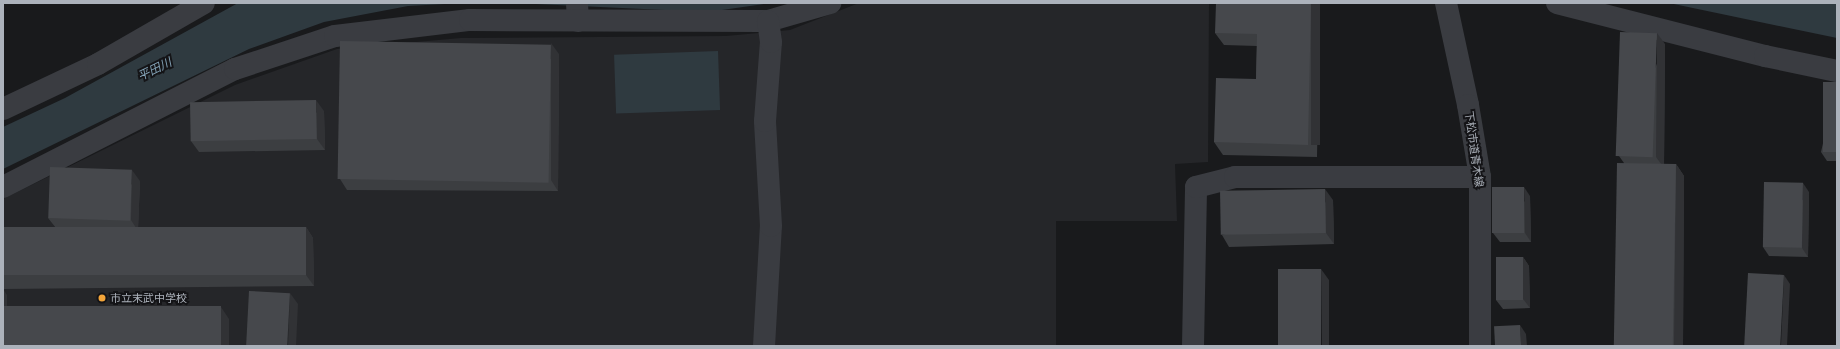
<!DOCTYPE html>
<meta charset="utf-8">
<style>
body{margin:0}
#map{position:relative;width:1840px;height:349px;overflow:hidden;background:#191a1c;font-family:"DM Sans","Noto Sans JP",sans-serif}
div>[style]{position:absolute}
.built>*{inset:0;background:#252629}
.water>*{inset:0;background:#2f3a40;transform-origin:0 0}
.street>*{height:22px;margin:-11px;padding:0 11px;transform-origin:11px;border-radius:11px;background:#3a3c41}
.wall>*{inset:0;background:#3c3e41}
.shaded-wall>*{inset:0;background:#313235;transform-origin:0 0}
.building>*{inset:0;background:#46484c;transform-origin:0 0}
.dots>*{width:11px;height:11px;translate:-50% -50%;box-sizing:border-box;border:2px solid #141417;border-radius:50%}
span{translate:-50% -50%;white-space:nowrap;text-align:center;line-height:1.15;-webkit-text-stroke:4px #141417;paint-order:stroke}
.street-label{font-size:11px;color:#acb2bb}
.poi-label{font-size:11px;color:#acb2bb}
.left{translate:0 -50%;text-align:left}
.water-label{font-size:12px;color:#83a2b6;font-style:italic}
.frame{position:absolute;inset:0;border:4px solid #acb2bb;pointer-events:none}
</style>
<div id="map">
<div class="built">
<i style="clip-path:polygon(859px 3px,1209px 3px,1208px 162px,1175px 164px,1177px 221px,1056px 221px,1056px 346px,3px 346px,3px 199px,235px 85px,337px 49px,461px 38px,726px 36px,790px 30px)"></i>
</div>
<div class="water">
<i style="clip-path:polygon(238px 3px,463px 3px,408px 6px,324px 22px,249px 49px,3px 169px,3px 127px,65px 98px)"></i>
<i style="clip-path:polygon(514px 3px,771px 3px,708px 12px)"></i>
<i style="clip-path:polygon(1669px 3px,1837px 3px,1837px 38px)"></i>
<i style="left:718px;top:51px;width:59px;height:104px;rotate:88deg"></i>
</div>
<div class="street">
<i style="left:577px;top:3px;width:18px;rotate:87deg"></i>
<i style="left:1446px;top:3px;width:104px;rotate:77.8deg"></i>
<i style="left:1468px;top:105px;width:73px;rotate:80.5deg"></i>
<i style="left:1480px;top:177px;width:169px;rotate:90deg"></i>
<i style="left:1557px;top:3px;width:215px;rotate:14.3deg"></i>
<i style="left:1765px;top:56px;width:74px;rotate:11.8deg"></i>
<i style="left:3px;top:109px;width:105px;rotate:-25.3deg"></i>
<i style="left:98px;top:64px;width:122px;rotate:-29.9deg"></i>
<i style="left:3px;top:187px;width:260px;rotate:-27deg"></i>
<i style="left:235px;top:69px;width:105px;rotate:-18.3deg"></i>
<i style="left:335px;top:36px;width:136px;rotate:-6.8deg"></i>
<i style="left:470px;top:20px;width:298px;rotate:0.2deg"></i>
<i style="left:768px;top:21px;width:65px;rotate:-16.2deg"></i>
<i style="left:764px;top:346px;width:120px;rotate:-86.7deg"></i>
<i style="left:771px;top:226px;width:105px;rotate:-93.3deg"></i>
<i style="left:765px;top:121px;width:79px;rotate:-85.7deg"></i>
<i style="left:771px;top:42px;width:21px;rotate:-98deg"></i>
<i style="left:1193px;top:346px;width:159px;rotate:-88.9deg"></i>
<i style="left:1196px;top:187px;width:40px;rotate:-14.4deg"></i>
<i style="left:1235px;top:177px;width:245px"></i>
</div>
<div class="wall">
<i style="clip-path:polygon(1320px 3px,1317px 157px,1223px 155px,1214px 142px,1256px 79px,1257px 46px,1224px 45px,1215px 33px)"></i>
<i style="clip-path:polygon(1665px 44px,1664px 164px,1676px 164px,1684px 176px,1683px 346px,1615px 346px,1624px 163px,1619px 156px)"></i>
<i style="clip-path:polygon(559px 54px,558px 191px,347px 190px,340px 179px)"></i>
<i style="clip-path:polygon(1837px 82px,1837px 161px,1827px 161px,1821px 152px)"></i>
<i style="clip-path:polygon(324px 111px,325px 150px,199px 152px,191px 141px)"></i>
<i style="clip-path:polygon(140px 181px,138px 228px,306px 227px,313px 238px,314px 286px,3px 289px,3px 229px,56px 228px,48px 218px)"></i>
<i style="clip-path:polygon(1809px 192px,1808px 257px,1769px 256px,1763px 247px)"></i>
<i style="clip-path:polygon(1530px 196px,1531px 242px,1500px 242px,1493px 233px)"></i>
<i style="clip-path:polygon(1333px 200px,1334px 244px,1229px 247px,1222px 235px)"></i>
<i style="clip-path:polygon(1523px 257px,1529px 266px,1530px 308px,1503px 309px,1496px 300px)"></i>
</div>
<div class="shaded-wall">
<i style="left:1311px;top:3px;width:9px;height:142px"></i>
<i style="clip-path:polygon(1657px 33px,1665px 44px,1664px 168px,1656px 157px)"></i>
<i style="clip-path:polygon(551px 43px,559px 54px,558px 191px,551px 180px)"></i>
<i style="clip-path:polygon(316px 100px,324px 111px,325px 150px,317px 139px)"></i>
<i style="clip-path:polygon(1676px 164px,1684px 176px,1683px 346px,1674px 346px)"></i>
<i style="clip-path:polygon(132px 170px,140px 181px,138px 231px,131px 220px)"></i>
<i style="clip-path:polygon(1803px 183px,1809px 192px,1808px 257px,1802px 248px)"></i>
<i style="clip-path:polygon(1524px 187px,1530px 196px,1531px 242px,1525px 233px)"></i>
<i style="clip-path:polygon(1325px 189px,1333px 200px,1334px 244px,1326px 233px)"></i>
<i style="clip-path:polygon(306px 227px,313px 238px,314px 286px,306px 275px)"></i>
<i style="clip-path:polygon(1523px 257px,1529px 266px,1530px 308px,1523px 299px)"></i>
<i style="clip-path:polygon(1321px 269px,1329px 280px,1329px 346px,1322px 346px)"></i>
<i style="clip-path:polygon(1784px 275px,1790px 284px,1787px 346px,1781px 346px)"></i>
<i style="clip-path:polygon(3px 289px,7px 295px,7px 317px,3px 312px)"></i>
<i style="clip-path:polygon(290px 293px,298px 304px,296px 346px,288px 346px)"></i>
<i style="clip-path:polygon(221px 307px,229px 319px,229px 346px,221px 346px)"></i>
<i style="clip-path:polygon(1520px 325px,1526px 334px,1527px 346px,1521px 346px)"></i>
</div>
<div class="building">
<i style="clip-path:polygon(1216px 3px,1311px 3px,1308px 145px,1214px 142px,1216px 78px,1256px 79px,1257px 34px,1215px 33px)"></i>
<i style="left:1620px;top:32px;width:37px;height:124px;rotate:2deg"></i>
<i style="left:340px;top:41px;width:211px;height:138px;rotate:1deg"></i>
<i style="left:1823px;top:82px;width:14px;height:70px"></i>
<i style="left:316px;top:100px;width:39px;height:126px;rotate:89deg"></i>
<i style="left:1617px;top:163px;width:59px;height:183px;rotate:1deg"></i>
<i style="left:50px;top:167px;width:82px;height:51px;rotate:2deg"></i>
<i style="left:1764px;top:182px;width:39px;height:65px;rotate:1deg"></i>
<i style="left:1492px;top:187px;width:32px;height:46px"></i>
<i style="left:1325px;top:189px;width:44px;height:105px;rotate:89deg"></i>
<i style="left:306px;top:227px;width:48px;height:303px;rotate:90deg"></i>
<i style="left:1496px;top:257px;width:27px;height:43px"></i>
<i style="left:1278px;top:269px;width:43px;height:77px"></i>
<i style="left:1748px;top:273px;width:36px;height:73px;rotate:3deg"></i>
<i style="left:249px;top:291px;width:41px;height:55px;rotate:3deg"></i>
<i style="left:3px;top:306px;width:218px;height:40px"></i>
<i style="left:1520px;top:325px;width:21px;height:26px;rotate:87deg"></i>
</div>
<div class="dots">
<i style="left:102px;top:298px;background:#f3a53a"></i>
</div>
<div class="street-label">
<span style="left:1474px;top:149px;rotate:82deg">下松市道青木線</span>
</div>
<div class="poi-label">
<span class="left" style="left:110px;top:298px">市立末武中学校</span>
</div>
<div class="water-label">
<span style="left:155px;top:70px;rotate:-26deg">平田川</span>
</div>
<div class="frame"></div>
</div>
